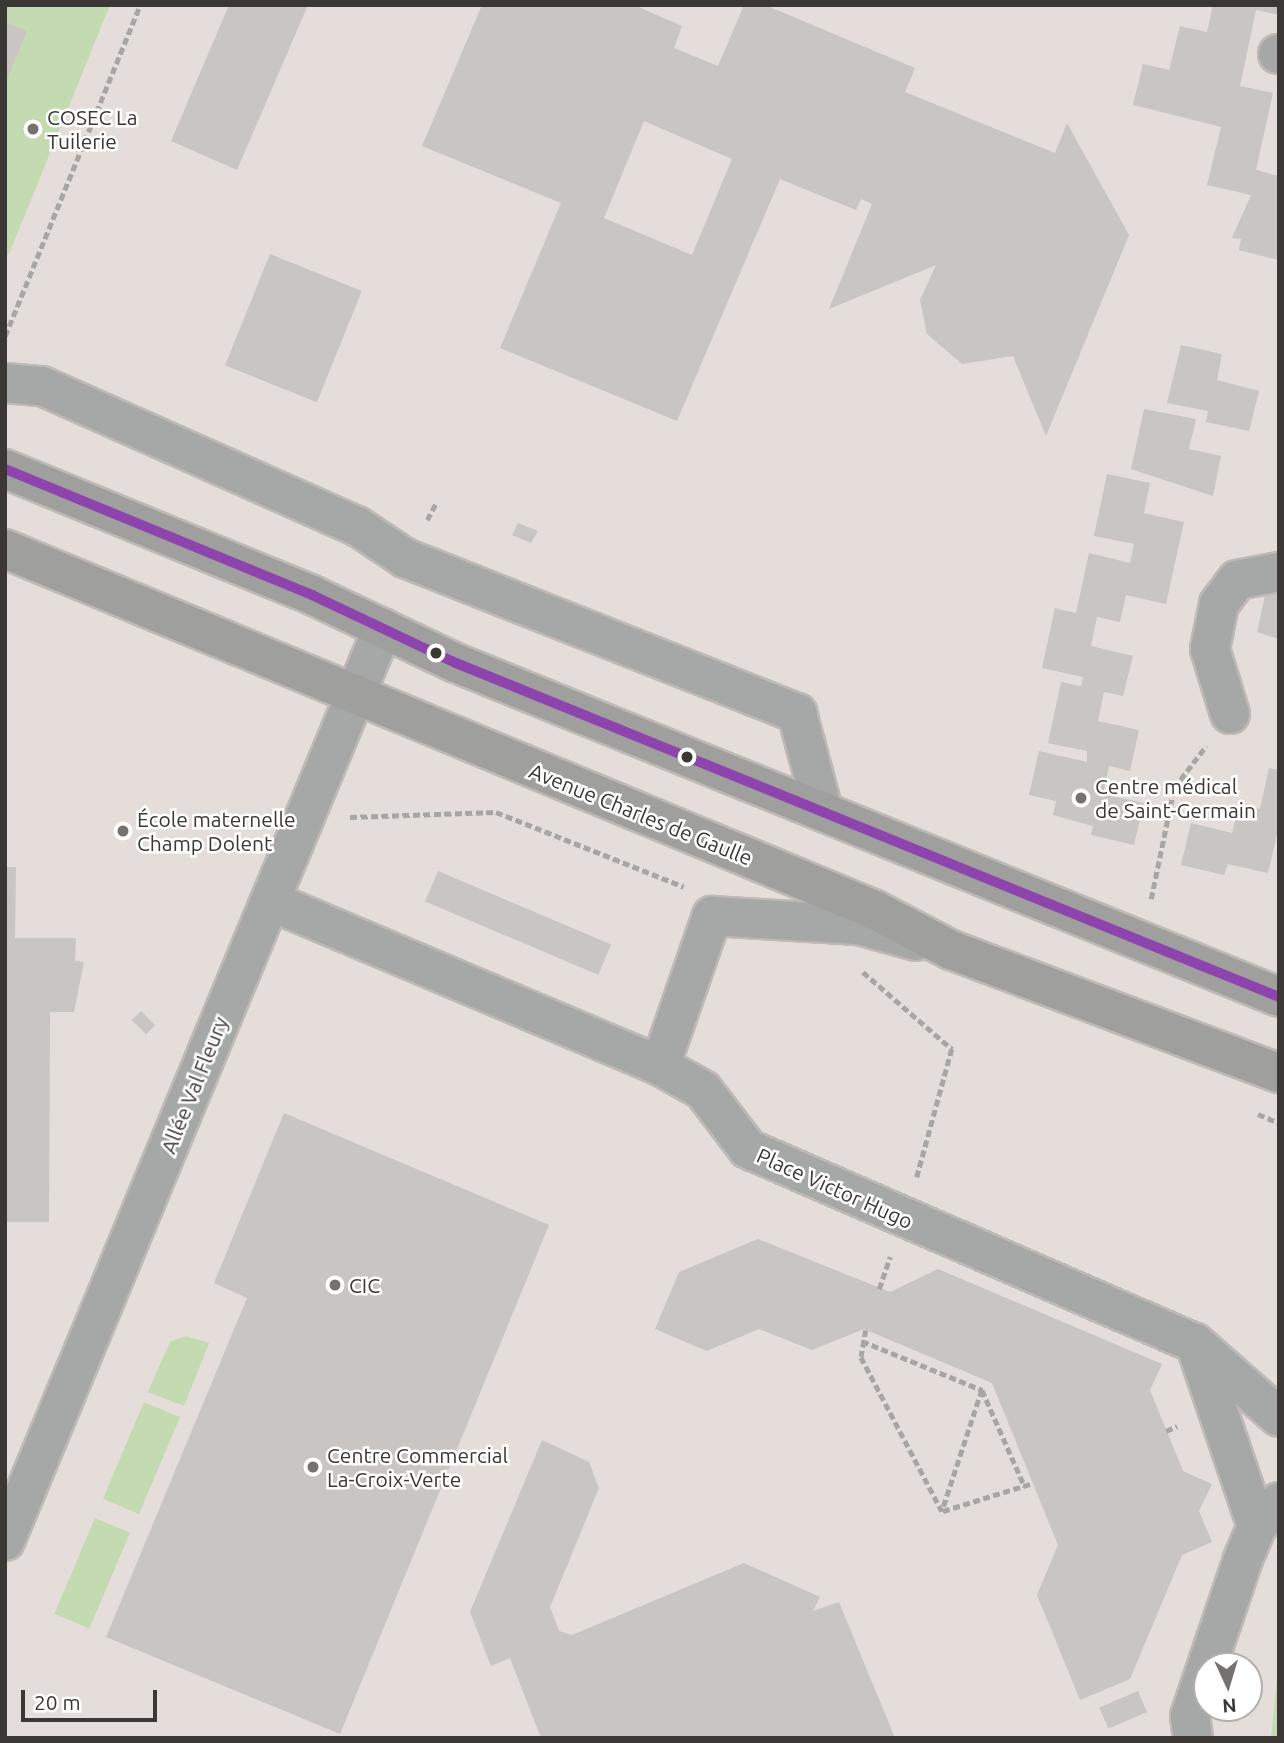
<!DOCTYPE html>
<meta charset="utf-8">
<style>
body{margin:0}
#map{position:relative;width:1284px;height:1743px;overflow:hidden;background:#e4ddda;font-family:Ubuntu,sans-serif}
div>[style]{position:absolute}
.green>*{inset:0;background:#c4dab1;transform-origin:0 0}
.building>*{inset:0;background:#c9c5c2;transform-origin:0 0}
.path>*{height:4.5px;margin-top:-2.25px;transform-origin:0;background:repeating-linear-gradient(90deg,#a7a6a4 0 7px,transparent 0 10.5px)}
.roads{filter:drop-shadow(2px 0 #beb9b6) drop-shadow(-2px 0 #beb9b6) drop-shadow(0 2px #beb9b6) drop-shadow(0 -2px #beb9b6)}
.minor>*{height:38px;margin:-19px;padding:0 19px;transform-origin:19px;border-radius:19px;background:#a6a7a7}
.major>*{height:38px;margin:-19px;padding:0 19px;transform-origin:19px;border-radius:19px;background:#9f9f9e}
.bus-1>*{height:10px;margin:-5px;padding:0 5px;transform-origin:5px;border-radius:5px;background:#8e44ad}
.dots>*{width:19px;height:19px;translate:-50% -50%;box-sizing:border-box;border:4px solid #fff;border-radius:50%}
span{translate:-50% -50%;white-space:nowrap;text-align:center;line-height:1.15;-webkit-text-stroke:5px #fff;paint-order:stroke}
.poi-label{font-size:21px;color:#3b3735}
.left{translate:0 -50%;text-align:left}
.street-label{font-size:21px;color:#3b3735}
.frame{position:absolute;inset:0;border:7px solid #3b3735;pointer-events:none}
.north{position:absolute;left:1193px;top:1652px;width:70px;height:70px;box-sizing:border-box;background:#fff;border:2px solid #b1afae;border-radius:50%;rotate:176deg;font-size:19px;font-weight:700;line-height:28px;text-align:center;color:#3b3735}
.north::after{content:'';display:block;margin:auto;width:24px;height:32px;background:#76716f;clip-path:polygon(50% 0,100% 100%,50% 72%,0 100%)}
.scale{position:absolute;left:21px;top:1690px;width:136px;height:32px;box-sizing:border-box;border:4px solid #3b3735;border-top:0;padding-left:9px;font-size:21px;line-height:24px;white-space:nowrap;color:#3b3735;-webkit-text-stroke:5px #fff;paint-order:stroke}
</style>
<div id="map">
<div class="green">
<i style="clip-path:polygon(5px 5px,110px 5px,9px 254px,5px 252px)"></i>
<i style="clip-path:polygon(186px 1336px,209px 1343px,184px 1406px,148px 1392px,170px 1342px)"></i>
<i style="left:144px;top:1402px;width:39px;height:105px;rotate:23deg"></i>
<i style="left:95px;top:1518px;width:38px;height:104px;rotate:23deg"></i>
<i style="clip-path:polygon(1279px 1676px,1279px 1738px,1271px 1738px,1277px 1679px)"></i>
</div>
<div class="building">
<i style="clip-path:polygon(229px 5px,308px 5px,237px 170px,171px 141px)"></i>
<i style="clip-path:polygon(evenodd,482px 5px,634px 5px,682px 26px,674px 48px,718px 66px,744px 5px,765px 5px,915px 68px,905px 92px,1055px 153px,1067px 123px,1129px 235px,1046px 436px,1013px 356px,962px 364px,927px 334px,920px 300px,936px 265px,829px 309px,872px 204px,861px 199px,856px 210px,780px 179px,677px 421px,500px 348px,561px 203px,422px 146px,482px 5px,644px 121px,732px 159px,692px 255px,604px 218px,644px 121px)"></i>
<i style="clip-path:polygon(1213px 5px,1279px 5px,1279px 15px,1256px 10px,1240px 86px,1273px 93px,1256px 170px,1279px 176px,1279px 260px,1239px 250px,1241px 239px,1232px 238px,1251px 195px,1207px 185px,1221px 127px,1133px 105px,1143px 64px,1169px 70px,1180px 26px,1207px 32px)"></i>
<i style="clip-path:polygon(5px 22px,27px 31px,5px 84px)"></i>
<i style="left:270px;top:254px;width:99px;height:120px;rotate:22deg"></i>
<i style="clip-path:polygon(1181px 345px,1222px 354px,1217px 380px,1259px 391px,1249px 431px,1206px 422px,1208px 411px,1167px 403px)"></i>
<i style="clip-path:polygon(1144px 409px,1196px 419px,1189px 449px,1221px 456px,1213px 496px,1131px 469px)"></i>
<i style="clip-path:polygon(1107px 474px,1150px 483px,1144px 513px,1184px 522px,1166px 604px,1126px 595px,1120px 622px,1097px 617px,1091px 646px,1133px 656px,1123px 696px,1104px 692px,1098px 721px,1139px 730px,1130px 771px,1109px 766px,1103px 794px,1144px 803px,1134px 845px,1091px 835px,1093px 826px,1053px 815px,1056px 801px,1029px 795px,1039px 751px,1087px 762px,1087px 751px,1048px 743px,1061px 682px,1081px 686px,1083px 677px,1042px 668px,1055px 608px,1076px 613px,1089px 553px,1130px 563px,1134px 544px,1094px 536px)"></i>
<i style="clip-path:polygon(518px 523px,538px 531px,531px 543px,512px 535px)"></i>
<i style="clip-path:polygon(1266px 591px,1279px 594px,1279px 639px,1257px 632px)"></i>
<i style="clip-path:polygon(1269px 768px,1279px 770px,1279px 826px,1268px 873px,1228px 864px,1224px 875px,1181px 865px,1191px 823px,1232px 833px,1239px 804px,1260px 809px)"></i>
<i style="clip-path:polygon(5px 867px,16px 867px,15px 938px,76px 938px,75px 961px,84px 962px,74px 1012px,50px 1012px,49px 1222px,5px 1222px)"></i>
<i style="left:438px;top:871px;width:188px;height:33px;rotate:23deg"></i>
<i style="left:141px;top:1011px;width:20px;height:13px;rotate:45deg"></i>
<i style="clip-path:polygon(284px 1113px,549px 1225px,340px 1734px,106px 1637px,247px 1298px,214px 1283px)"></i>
<i style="clip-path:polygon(758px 1239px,890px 1292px,938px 1269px,1162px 1364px,1150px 1390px,1183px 1471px,1212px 1484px,1199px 1511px,1212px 1542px,1182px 1555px,1130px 1679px,1080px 1700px,1037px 1595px,1058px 1545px,992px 1383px,864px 1329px,812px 1350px,759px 1329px,707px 1351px,655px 1329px,679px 1272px)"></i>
<i style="clip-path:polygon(542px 1440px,589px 1462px,599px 1488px,550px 1607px,559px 1631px,572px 1635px,744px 1563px,820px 1597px,813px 1611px,839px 1602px,895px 1738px,541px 1738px,510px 1658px,491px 1666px,470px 1612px)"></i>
<i style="left:1138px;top:1691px;width:23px;height:42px;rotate:67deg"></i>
</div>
<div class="path">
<i style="left:5px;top:336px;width:357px;rotate:-67.8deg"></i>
<i style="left:427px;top:520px;width:19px;rotate:-62deg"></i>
<i style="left:350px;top:817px;width:146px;rotate:-2deg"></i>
<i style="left:496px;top:812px;width:202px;rotate:21.7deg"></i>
<i style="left:1151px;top:899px;width:113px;rotate:-78.3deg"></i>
<i style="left:1174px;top:788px;width:53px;rotate:-52.7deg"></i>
<i style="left:863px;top:972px;width:118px;rotate:40.9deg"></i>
<i style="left:952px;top:1049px;width:133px;rotate:105.3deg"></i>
<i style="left:1258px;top:1114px;width:23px;rotate:23deg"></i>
<i style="left:879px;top:1289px;width:34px;rotate:-71deg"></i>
<i style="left:866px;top:1330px;width:27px;rotate:100deg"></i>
<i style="left:861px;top:1357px;width:174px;rotate:62.3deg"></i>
<i style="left:862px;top:1341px;width:130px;rotate:22.2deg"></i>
<i style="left:982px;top:1390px;width:128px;rotate:108.2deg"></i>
<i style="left:982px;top:1390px;width:106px;rotate:66.1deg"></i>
<i style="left:1166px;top:1431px;width:12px;rotate:-24deg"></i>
<i style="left:943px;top:1511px;width:94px;rotate:-17.3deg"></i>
</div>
<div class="roads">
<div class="minor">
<i style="left:1278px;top:54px;width:1px"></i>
<i style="left:5px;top:383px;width:37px;rotate:5deg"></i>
<i style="left:42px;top:386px;width:345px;rotate:24deg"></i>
<i style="left:357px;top:526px;width:58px;rotate:33.7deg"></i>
<i style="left:405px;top:558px;width:422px;rotate:21.6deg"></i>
<i style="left:797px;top:713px;width:101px;rotate:75.1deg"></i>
<i style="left:1230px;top:714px;width:68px;rotate:-107.1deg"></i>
<i style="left:1210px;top:649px;width:46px;rotate:-78.7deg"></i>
<i style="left:1219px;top:604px;width:30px;rotate:-53deg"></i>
<i style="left:1237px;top:580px;width:43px;rotate:-10.8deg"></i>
<i style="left:270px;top:901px;width:423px;rotate:22.9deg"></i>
<i style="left:660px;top:1066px;width:49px;rotate:29.2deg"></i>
<i style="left:703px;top:1090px;width:74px;rotate:52.7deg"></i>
<i style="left:748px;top:1149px;width:487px;rotate:23.5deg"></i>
<i style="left:1195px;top:1343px;width:112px;rotate:41.4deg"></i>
<i style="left:660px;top:1066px;width:159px;rotate:-70.9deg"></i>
<i style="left:712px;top:916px;width:146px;rotate:3.5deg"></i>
<i style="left:858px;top:925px;width:60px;rotate:15.4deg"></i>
<i style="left:1195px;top:1343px;width:193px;rotate:71.3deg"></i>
<i style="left:5px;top:1541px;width:988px;rotate:-67.51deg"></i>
<i style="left:1193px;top:1738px;width:22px;rotate:-98deg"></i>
<i style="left:1190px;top:1716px;width:166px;rotate:-71.3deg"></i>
<i style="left:1243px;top:1559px;width:36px;rotate:-67deg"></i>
<i style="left:1257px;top:1526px;width:33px;rotate:-47deg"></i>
</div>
<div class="major">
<i style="left:5px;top:469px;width:332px;rotate:22.3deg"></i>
<i style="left:312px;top:595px;width:159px;rotate:25.3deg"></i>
<i style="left:456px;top:663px;width:888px;rotate:22.09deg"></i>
<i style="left:5px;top:549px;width:942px;rotate:22.54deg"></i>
<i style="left:875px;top:910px;width:86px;rotate:27.8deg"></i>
<i style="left:951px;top:950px;width:350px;rotate:20.6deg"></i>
</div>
</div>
<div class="bus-1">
<i style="left:5px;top:469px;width:332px;rotate:22.3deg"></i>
<i style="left:312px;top:595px;width:159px;rotate:25.3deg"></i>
<i style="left:456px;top:663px;width:888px;rotate:22.09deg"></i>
</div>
<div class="dots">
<i style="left:33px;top:129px;background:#76716f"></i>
<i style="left:436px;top:653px;background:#3b3735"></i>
<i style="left:687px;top:757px;background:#3b3735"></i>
<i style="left:1081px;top:798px;background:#76716f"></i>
<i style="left:123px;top:831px;background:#76716f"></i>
<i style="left:335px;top:1285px;background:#76716f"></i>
<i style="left:313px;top:1467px;background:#76716f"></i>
</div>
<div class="poi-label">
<span class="left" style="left:47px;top:129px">COSEC La<br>Tuilerie</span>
<span class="left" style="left:1095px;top:798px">Centre médical<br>de Saint-Germain</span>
<span class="left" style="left:137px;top:831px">École maternelle<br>Champ Dolent</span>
<span class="left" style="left:349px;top:1285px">CIC</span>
<span class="left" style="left:327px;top:1467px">Centre Commercial<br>La-Croix-Verte</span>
</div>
<div class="street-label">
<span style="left:641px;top:814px;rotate:22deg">Avenue Charles de Gaulle</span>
<span style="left:194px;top:1085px;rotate:-68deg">Allée Val Fleury</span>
<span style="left:835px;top:1188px;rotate:24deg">Place Victor Hugo</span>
</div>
<div class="frame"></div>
<div class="north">N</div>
<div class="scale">20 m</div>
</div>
